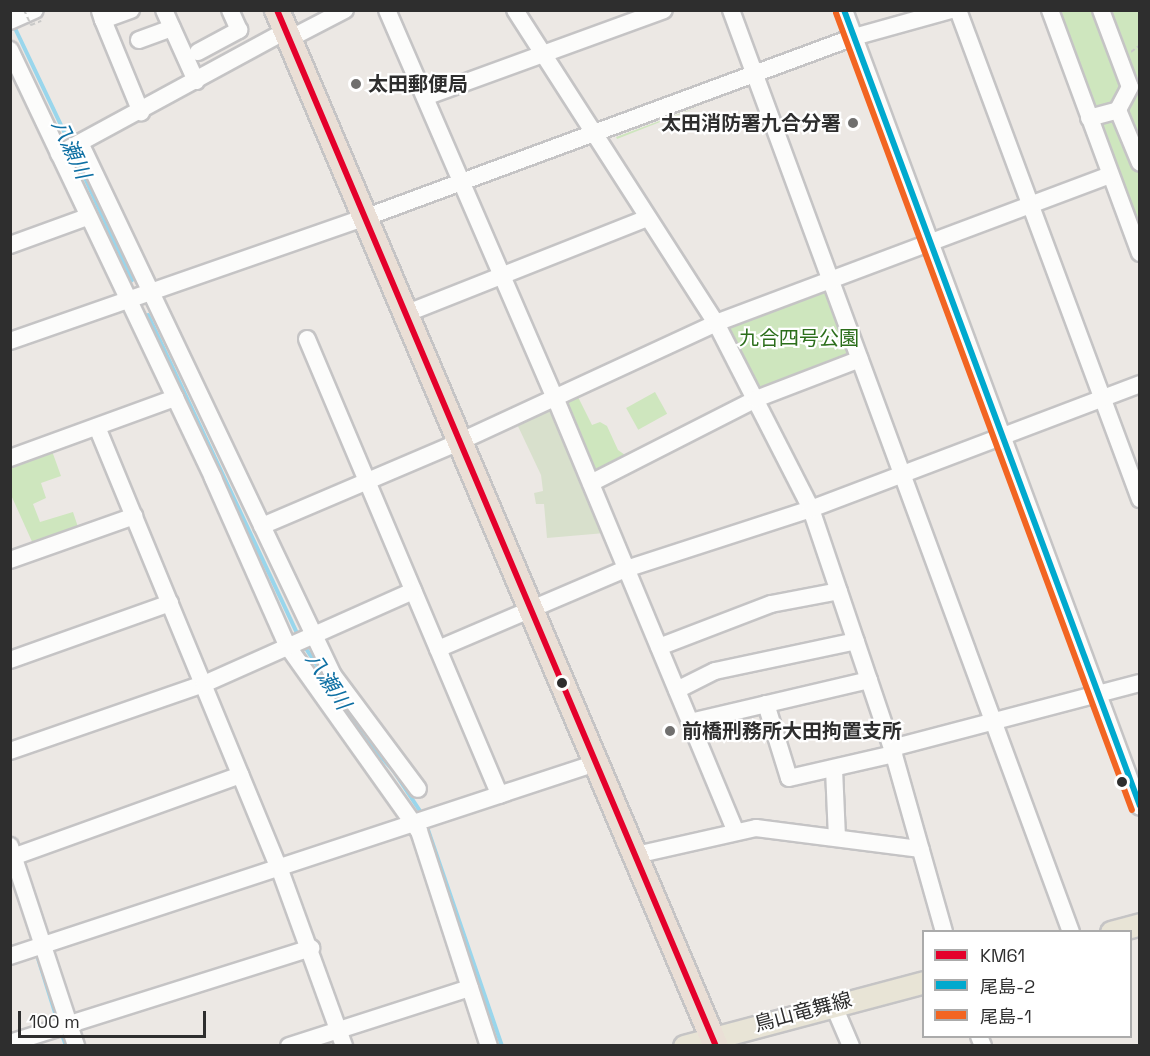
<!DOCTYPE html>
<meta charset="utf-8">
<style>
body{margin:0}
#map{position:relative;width:1150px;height:1056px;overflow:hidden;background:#ece8e4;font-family:"Space Grotesk","Noto Sans JP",sans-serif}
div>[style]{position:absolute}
.green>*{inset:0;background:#cee6be;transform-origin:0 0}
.cemetery>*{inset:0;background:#d8e0cc}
.stream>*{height:4px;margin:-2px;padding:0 2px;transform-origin:2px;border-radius:2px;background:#99d6ec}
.path>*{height:2px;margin-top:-1px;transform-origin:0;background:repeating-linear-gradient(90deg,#c9c9c8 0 4.5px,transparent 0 7.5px)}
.roads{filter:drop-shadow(2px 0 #c5c4c5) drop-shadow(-2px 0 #c5c4c5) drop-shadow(0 2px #c5c4c5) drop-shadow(0 -2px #c5c4c5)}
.minor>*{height:16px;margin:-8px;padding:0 8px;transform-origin:8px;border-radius:8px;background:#fcfcfb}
.major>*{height:21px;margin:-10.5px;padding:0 10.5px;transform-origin:10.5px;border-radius:10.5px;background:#e8e4d6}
.highway>*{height:24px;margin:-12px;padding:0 12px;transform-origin:12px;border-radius:12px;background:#eadfd6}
.path-bridge>*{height:2px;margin-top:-1px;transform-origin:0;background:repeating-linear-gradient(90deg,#c9c9c8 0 4.5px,transparent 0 7.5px)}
.bus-1>*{height:6px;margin:-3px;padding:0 3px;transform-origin:3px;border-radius:3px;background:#e4002b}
.bus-2>*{height:6px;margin:-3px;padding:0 3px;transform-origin:3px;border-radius:3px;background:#00a9ce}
.bus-3>*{height:6px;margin:-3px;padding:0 3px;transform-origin:3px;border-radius:3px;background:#f26522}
.dots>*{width:16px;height:16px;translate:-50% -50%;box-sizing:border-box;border:3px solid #fff;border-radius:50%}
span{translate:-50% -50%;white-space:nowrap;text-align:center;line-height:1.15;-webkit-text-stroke:4.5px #fff;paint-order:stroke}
.poi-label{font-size:20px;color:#2e2e2e;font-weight:700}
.left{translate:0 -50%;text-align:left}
.right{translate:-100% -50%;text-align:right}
.park-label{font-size:20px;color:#2c6e1b}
.street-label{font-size:20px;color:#2e2e2e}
.water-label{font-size:21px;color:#0d6fa3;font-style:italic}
.frame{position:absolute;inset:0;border:12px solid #2e2e2e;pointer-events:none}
.legend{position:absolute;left:922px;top:930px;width:210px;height:108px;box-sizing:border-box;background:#fff;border:2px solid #ababab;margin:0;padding:8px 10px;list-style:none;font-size:18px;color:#2e2e2e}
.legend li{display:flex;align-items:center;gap:12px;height:30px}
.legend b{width:30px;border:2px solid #ababab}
.scale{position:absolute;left:18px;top:1011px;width:188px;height:27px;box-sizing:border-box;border:3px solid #2e2e2e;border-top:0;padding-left:8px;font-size:18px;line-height:21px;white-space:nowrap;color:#2e2e2e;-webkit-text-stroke:4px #fff;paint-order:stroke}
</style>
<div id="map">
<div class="green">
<i style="clip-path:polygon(1060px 11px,1139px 11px,1139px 224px,1098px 111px)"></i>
<i style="clip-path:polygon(703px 105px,617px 139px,616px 137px)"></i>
<i style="clip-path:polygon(822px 290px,829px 291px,853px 357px,762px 392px,729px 327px)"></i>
<i style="left:655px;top:392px;width:25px;height:33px;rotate:61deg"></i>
<i style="clip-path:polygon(577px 395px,592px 425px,600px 422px,607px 426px,618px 450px,625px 455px,623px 460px,599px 472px,593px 470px,563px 401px)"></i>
<i style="clip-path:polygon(52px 451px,61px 476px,41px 483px,46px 498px,33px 504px,40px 522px,73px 512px,79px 530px,34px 546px,11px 495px,10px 467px)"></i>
</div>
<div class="cemetery">
<i style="clip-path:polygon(549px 407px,554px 409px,605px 533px,547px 538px,544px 504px,536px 504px,534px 493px,543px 491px,541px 475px,516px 422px)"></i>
</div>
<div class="stream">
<i style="left:13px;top:24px;width:131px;rotate:64.6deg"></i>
<i style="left:73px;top:152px;width:141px;rotate:65.3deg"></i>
<i style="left:148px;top:315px;width:357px;rotate:64.9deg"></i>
<i style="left:303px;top:644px;width:112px;rotate:57deg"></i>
<i style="left:364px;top:738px;width:43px;rotate:47.8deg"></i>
<i style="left:393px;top:770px;width:53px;rotate:56.6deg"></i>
<i style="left:426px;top:824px;width:235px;rotate:71.1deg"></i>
<i style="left:36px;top:952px;width:73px;rotate:72.6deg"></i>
<i style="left:61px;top:1032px;width:15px;rotate:70deg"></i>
</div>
<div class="path">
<i style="left:1131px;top:52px;width:11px;rotate:-38deg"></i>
</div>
<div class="roads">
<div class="minor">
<i style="left:164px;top:10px;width:78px;rotate:65.7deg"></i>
<i style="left:387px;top:10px;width:420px;rotate:66.6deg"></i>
<i style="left:554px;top:395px;width:471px;rotate:67.4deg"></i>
<i style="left:515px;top:10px;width:372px;rotate:57.3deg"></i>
<i style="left:716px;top:323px;width:209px;rotate:62.9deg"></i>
<i style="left:811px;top:509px;width:252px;rotate:71.3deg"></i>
<i style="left:892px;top:748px;width:191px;rotate:74.2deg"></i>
<i style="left:731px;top:10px;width:983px;rotate:69.76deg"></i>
<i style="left:844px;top:10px;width:850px;rotate:69.63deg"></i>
<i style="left:958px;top:10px;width:522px;rotate:69.59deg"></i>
<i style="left:1050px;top:10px;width:259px;rotate:69.7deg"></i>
<i style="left:1101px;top:10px;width:82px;rotate:69.4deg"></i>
<i style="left:1130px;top:87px;width:26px;rotate:118deg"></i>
<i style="left:100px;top:11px;width:9px;rotate:72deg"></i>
<i style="left:103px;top:20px;width:30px;rotate:-20deg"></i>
<i style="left:103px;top:20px;width:100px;rotate:67.6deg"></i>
<i style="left:10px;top:21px;width:27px;rotate:-24deg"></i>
<i style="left:289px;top:39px;width:63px;rotate:-27.4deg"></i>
<i style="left:139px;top:40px;width:35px;rotate:-20deg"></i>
<i style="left:10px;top:50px;width:474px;rotate:64.6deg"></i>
<i style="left:213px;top:478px;width:185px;rotate:66.1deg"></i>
<i style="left:288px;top:647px;width:226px;rotate:54.6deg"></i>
<i style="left:419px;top:831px;width:226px;rotate:72deg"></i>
<i style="left:198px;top:52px;width:47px;rotate:-28.2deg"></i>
<i style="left:239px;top:30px;width:22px;rotate:-114deg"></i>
<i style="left:425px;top:97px;width:254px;rotate:-20deg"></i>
<i style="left:1089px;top:118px;width:30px;rotate:-15deg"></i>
<i style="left:1118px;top:110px;width:57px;rotate:67.5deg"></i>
<i style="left:81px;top:145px;width:587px;rotate:64.57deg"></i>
<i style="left:333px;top:675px;width:142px;rotate:53.3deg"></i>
<i style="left:59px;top:154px;width:258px;rotate:-28.5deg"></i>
<i style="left:10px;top:245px;width:82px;rotate:-20deg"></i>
<i style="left:405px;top:314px;width:261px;rotate:-21.6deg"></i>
<i style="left:307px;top:339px;width:495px;rotate:67.1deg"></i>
<i style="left:10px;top:341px;width:375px;rotate:-19.2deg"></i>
<i style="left:364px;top:218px;width:522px;rotate:-20.27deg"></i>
<i style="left:854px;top:37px;width:101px;rotate:-15.6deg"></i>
<i style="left:97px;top:427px;width:479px;rotate:67.6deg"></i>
<i style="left:280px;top:870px;width:187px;rotate:70deg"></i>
<i style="left:10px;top:458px;width:176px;rotate:-20deg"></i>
<i style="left:591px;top:483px;width:185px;rotate:-27deg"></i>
<i style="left:756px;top:399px;width:111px;rotate:-21deg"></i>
<i style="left:262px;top:526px;width:214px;rotate:-23.1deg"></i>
<i style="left:459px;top:442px;width:283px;rotate:-24.8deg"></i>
<i style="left:716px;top:323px;width:420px;rotate:-20.6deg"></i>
<i style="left:10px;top:560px;width:132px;rotate:-19.5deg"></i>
<i style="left:659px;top:647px;width:120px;rotate:-21deg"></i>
<i style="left:771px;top:604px;width:69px;rotate:-10.8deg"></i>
<i style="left:438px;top:649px;width:204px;rotate:-23.1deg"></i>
<i style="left:626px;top:569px;width:194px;rotate:-18deg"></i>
<i style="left:811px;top:509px;width:352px;rotate:-20.8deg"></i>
<i style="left:10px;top:660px;width:170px;rotate:-19.6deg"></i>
<i style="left:677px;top:690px;width:42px;rotate:-26.6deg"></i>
<i style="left:715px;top:671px;width:144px;rotate:-12deg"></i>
<i style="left:766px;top:704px;width:77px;rotate:72.7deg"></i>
<i style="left:789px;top:778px;width:108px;rotate:-12.9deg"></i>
<i style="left:690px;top:722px;width:184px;rotate:-13.2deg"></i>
<i style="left:892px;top:748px;width:256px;rotate:-14.7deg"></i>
<i style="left:10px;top:751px;width:205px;rotate:-19.1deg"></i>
<i style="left:204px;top:684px;width:229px;rotate:-24deg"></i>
<i style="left:834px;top:769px;width:69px;rotate:87.5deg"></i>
<i style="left:10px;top:846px;width:211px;rotate:71.7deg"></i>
<i style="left:636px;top:855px;width:123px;rotate:-12.7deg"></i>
<i style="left:756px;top:828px;width:166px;rotate:7.3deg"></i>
<i style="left:10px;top:858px;width:245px;rotate:-19.8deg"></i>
<i style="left:10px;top:956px;width:617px;rotate:-18.23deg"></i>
<i style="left:833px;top:1004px;width:46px;rotate:66.8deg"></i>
<i style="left:979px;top:1036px;width:11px;rotate:68deg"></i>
<i style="left:10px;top:1043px;width:316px;rotate:-17.5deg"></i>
<i style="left:289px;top:1046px;width:190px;rotate:-17.8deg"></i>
</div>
<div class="major">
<i style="left:1111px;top:932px;width:30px;rotate:-15deg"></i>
<i style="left:684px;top:1046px;width:248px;rotate:-14.9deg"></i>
</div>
<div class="highway">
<i style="left:277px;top:10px;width:1125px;rotate:67.04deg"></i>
</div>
</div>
<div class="path-bridge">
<i style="left:24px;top:10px;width:17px;rotate:65deg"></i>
<i style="left:31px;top:25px;width:11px;rotate:-22deg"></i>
</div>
<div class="bus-1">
<i style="left:277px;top:10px;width:1125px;rotate:67.04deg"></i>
</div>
<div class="bus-2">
<i style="left:844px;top:10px;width:849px;rotate:69.6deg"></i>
</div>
<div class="bus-3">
<i style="left:836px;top:13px;width:850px;rotate:69.63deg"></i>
</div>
<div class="dots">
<i style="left:356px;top:84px;background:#706f6e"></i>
<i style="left:853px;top:123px;background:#706f6e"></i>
<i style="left:562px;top:683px;background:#2e2e2e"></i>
<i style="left:670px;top:731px;background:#706f6e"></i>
<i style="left:1122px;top:782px;background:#2e2e2e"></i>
</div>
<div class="poi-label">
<span class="left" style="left:368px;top:84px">太田郵便局</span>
<span class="right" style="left:841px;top:123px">太田消防署九合分署</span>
<span class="left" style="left:682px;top:731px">前橋刑務所大田拘置支所</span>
</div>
<div class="park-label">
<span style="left:799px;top:338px">九合四号公園</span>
</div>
<div class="street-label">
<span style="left:803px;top:1012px;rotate:-15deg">鳥山竜舞線</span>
</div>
<div class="water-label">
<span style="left:71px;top:149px;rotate:65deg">八瀬川</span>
<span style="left:328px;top:681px;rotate:57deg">八瀬川</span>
</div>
<div class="frame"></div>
<ul class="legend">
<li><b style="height:8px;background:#e4002b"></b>KM61</li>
<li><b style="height:8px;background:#00a9ce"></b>尾島-2</li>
<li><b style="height:8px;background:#f26522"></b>尾島-1</li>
</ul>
<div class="scale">100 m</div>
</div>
